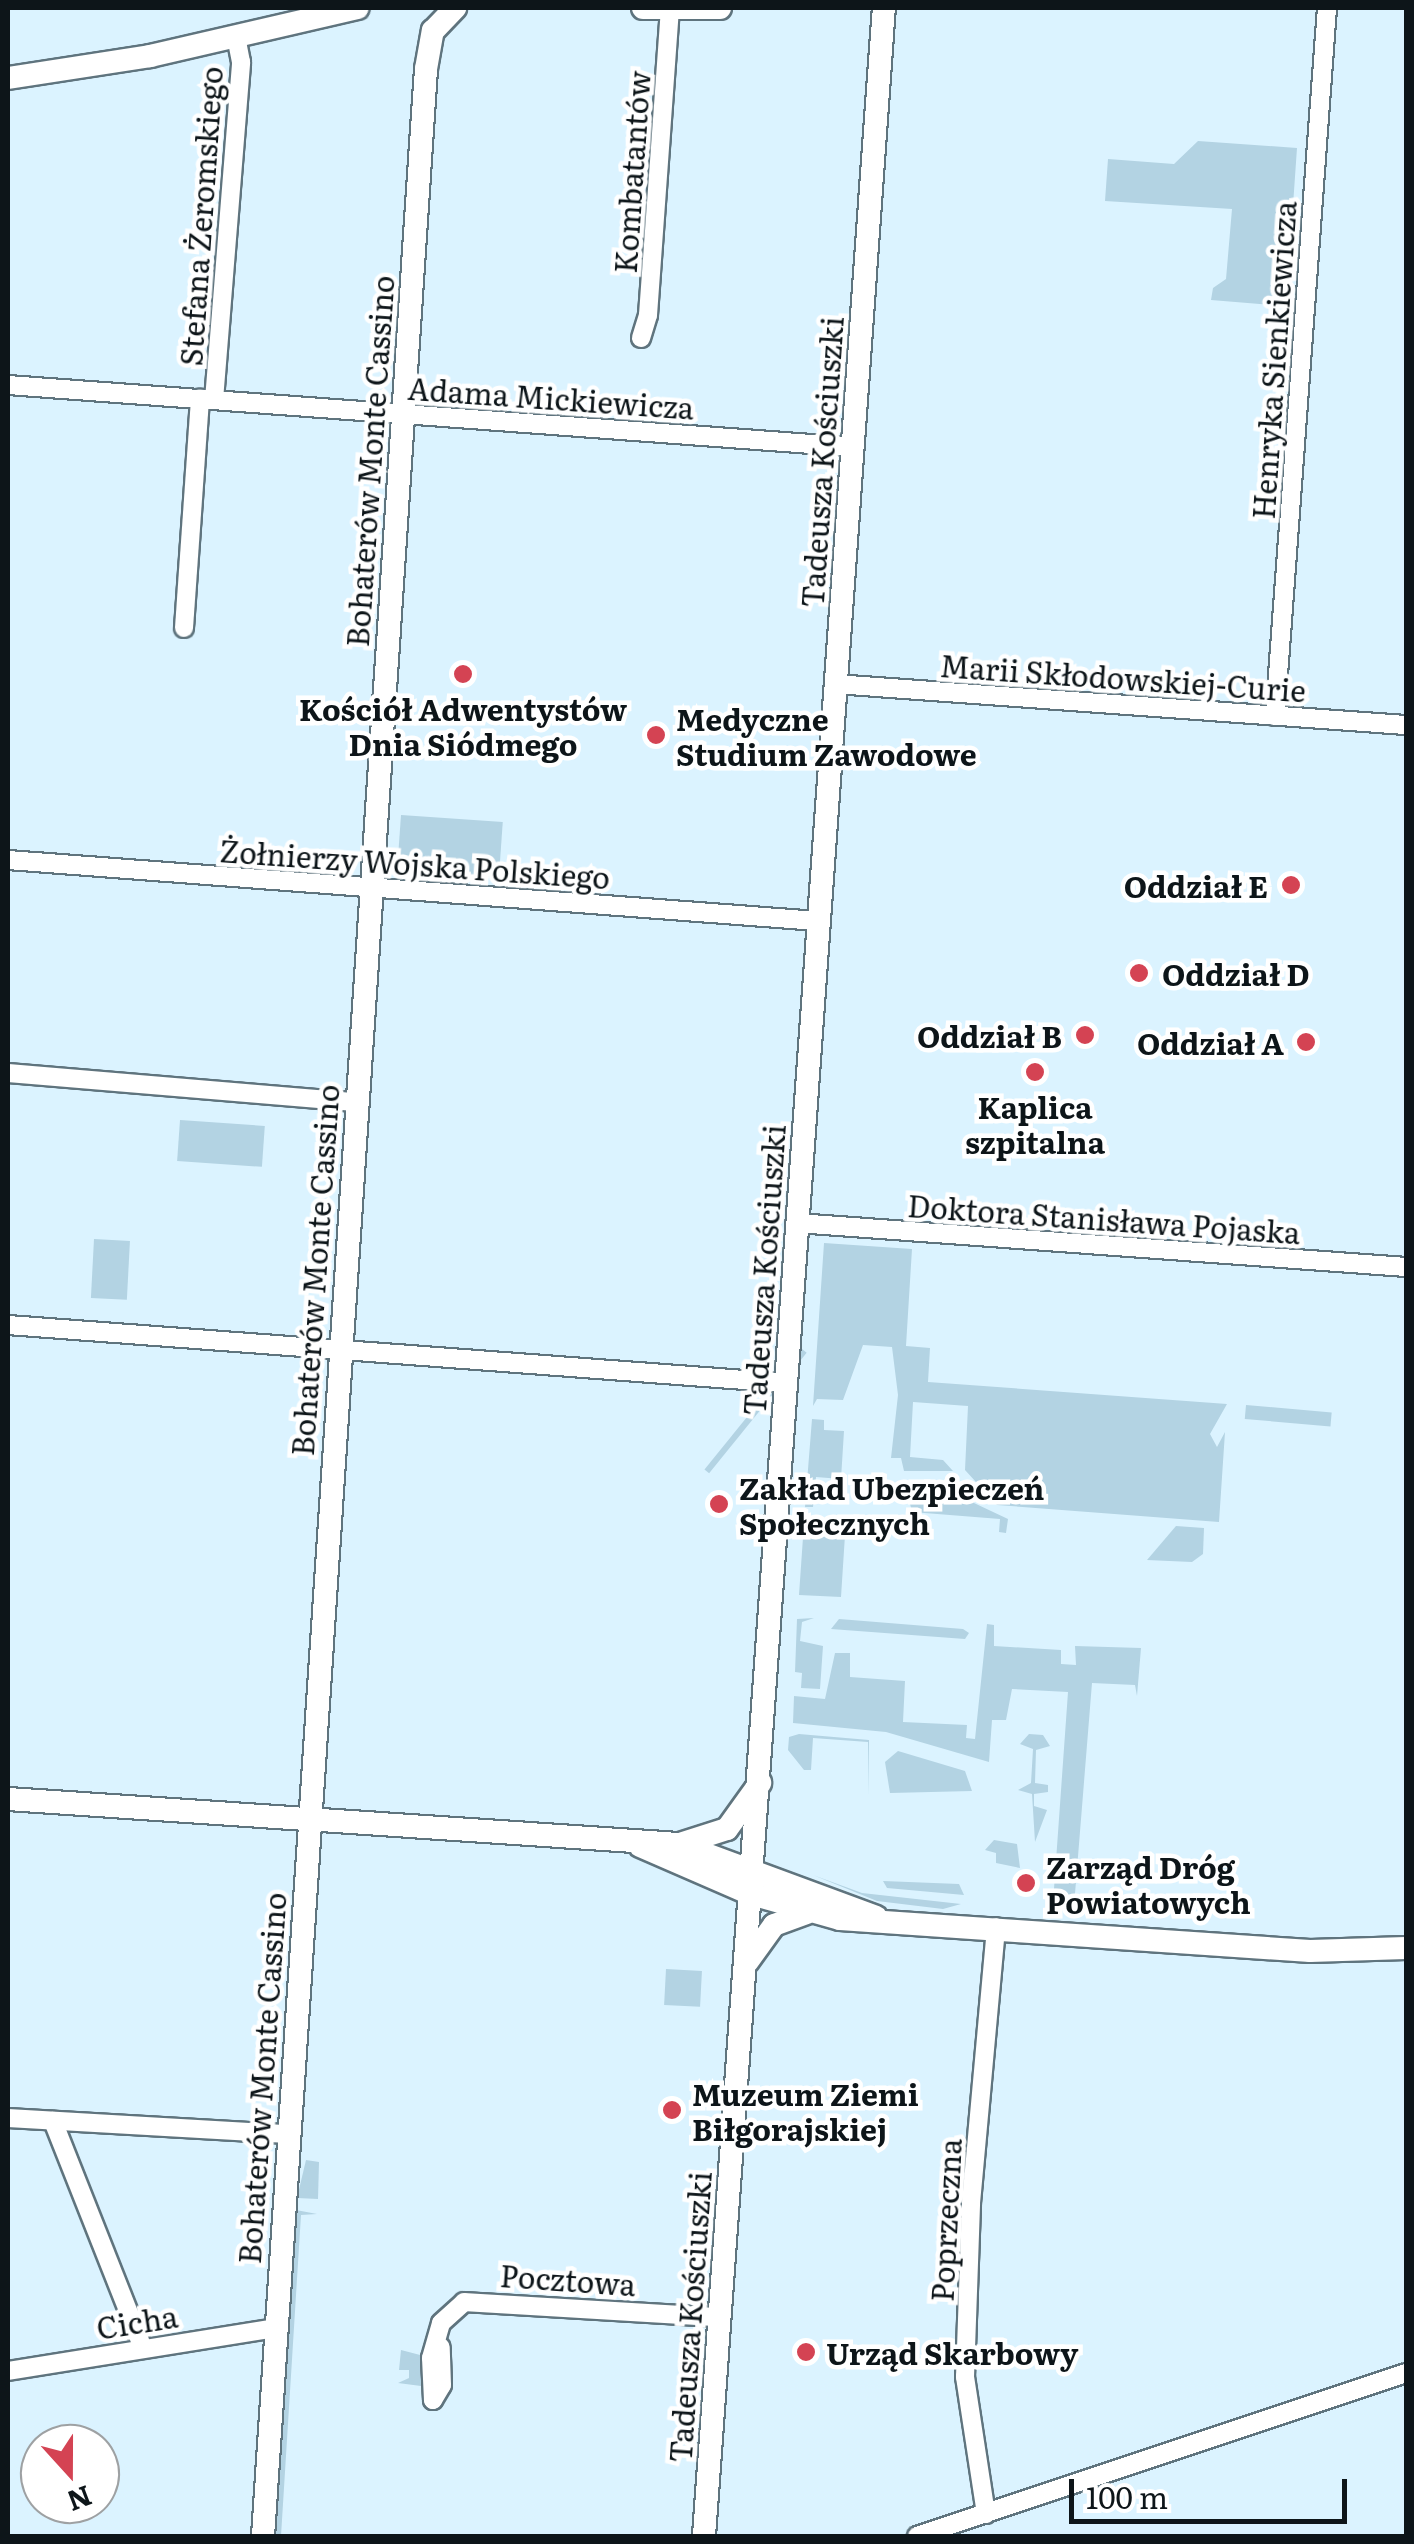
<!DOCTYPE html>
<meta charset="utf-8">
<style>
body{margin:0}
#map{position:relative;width:1414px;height:2544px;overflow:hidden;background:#dbf3ff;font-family:Literata,serif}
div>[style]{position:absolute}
.green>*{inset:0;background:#b3d3e3;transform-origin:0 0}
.roads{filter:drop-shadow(2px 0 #5f747e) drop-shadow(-2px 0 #5f747e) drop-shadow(0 2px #5f747e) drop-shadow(0 -2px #5f747e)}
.street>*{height:18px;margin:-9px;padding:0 9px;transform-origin:9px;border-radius:9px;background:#fff}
.secondary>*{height:22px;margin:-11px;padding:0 11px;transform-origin:11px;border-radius:11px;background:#fff}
.dots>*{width:28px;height:28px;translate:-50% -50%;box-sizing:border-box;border:5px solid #fff;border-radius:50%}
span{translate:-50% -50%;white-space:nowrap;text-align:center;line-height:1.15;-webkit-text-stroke:9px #fff;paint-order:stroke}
.street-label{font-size:30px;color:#0d1519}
.poi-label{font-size:30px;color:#0d1519;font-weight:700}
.left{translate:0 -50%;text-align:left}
.right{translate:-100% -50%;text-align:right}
.frame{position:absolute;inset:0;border:10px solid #0d1519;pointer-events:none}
.north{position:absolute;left:20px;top:2424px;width:100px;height:100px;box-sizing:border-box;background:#fff;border:2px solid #9ea1a3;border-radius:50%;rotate:159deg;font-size:28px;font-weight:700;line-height:40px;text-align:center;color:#0d1519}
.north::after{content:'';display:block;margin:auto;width:35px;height:45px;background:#d44353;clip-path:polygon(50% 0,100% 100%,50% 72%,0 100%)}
.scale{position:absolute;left:1069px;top:2479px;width:278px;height:45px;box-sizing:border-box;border:5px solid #0d1519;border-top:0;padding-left:12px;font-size:30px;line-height:35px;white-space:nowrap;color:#0d1519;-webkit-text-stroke:8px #fff;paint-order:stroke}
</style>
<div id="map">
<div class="green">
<i style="clip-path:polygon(1198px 141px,1297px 148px,1286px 306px,1211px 300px,1213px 288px,1226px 279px,1232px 209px,1105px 201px,1108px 159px,1174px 164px)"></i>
<i style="left:401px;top:815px;width:102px;height:55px;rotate:4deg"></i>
<i style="left:180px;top:1120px;width:85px;height:41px;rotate:4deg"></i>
<i style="left:94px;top:1239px;width:36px;height:59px;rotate:3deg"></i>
<i style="clip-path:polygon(824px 1243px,912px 1249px,906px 1346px,930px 1348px,928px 1382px,1227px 1404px,1210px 1434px,1217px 1447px,1225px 1432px,1219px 1522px,997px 1505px,965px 1470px,968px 1406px,913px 1402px,910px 1457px,943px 1460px,953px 1471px,904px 1471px,901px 1458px,891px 1458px,898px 1395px,892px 1347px,863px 1345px,843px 1400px,817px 1399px,813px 1406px)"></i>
<i style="left:802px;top:1349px;width:6px;height:155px;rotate:39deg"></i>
<i style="left:1246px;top:1405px;width:86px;height:14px;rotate:5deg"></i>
<i style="clip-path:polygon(812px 1419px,824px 1420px,824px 1430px,844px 1431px,841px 1479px,816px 1477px,813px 1507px,805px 1507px)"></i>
<i style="clip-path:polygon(921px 1482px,960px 1485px,974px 1503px,1008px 1519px,1006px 1533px,999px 1532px,1000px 1519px,912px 1512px,906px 1487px)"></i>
<i style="clip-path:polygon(804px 1523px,820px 1534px,845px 1535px,841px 1597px,799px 1595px)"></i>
<i style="clip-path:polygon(1176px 1526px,1204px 1528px,1203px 1554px,1192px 1562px,1147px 1560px)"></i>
<i style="clip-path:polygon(814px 1618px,802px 1622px,800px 1641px,823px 1646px,820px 1689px,801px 1688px,802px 1673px,795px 1672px,797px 1619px)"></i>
<i style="clip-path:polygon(839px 1619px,963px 1629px,969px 1633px,965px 1639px,831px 1629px)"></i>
<i style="clip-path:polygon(987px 1624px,994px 1625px,994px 1646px,1061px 1650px,1061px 1664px,1076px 1665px,1075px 1646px,1141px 1648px,1137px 1696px,1135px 1685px,1092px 1683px,1074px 1906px,1053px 1903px,1068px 1692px,1012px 1689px,1006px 1720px,992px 1720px,989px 1762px,886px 1732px,793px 1723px,794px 1696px,825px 1699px,835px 1653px,850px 1653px,850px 1677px,905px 1681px,903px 1722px,967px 1725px,966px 1738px,975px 1739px)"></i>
<i style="clip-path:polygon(799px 1734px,869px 1740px,868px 1797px,868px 1742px,813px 1738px,811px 1770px,804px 1770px,788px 1750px,789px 1737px)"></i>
<i style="clip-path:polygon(1029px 1734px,1043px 1735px,1050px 1746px,1036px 1750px,1035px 1783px,1048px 1785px,1048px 1792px,1034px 1794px,1034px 1806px,1047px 1810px,1035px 1842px,1032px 1794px,1018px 1790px,1031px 1783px,1033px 1749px,1020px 1744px)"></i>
<i style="clip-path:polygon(898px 1751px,965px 1771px,972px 1791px,890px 1793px,885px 1762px)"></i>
<i style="clip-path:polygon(994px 1840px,1017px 1844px,1020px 1868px,996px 1863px,996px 1853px,985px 1850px)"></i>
<i style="clip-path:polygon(813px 1875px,862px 1893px,961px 1904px,943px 1909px,877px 1901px)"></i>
<i style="clip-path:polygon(883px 1881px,959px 1884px,964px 1895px,887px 1888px)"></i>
<i style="left:666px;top:1969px;width:36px;height:36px;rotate:3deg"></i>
<i style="clip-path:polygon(306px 2160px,319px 2162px,318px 2199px,297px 2198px)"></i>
<i style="clip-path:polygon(296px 2210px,317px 2214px,301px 2215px,281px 2536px,275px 2536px)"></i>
<i style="clip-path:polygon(401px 2350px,424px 2356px,421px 2386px,398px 2383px,409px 2378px,409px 2370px,399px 2370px)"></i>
</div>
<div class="roads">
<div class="street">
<i style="left:641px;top:338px;width:24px;rotate:-73deg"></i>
<i style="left:648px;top:315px;width:308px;rotate:-85.9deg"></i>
<i style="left:8px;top:385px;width:846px;rotate:4.2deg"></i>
<i style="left:214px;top:400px;width:339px;rotate:-85.4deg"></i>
<i style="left:241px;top:62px;width:25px;rotate:-101deg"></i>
<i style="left:184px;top:628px;width:230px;rotate:-86deg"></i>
<i style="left:835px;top:684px;width:572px;rotate:4.11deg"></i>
<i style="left:1275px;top:716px;width:710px;rotate:-85.8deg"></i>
<i style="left:8px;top:860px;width:812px;rotate:4.31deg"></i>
<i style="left:8px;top:1073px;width:348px;rotate:4.8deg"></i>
<i style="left:797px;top:1223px;width:611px;rotate:4.13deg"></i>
<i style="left:8px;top:1325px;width:779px;rotate:4.27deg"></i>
<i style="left:8px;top:2118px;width:280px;rotate:3.3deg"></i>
<i style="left:53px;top:2121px;width:244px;rotate:68.4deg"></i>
<i style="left:8px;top:2371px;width:271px;rotate:-9.1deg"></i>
<i style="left:433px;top:2400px;width:42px;rotate:-92.7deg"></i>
<i style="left:431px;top:2358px;width:36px;rotate:-74deg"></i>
<i style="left:441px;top:2323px;width:31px;rotate:-42deg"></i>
<i style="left:464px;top:2302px;width:255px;rotate:3.4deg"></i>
<i style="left:433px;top:2400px;width:17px;rotate:-59deg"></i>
<i style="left:442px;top:2385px;width:38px;rotate:-92deg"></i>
<i style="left:986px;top:2514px;width:139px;rotate:-98.7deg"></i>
<i style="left:965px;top:2377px;width:174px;rotate:-88deg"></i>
<i style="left:971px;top:2203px;width:277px;rotate:-84.8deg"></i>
<i style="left:917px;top:2536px;width:515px;rotate:-18.43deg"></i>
</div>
<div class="secondary">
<i style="left:643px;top:8px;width:77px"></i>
<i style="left:8px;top:78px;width:144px;rotate:-8.8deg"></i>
<i style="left:150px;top:56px;width:213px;rotate:-13deg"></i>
<i style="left:8px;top:1799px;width:673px;rotate:3.84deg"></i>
<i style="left:679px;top:1844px;width:210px;rotate:20.3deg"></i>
<i style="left:683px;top:1843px;width:46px;rotate:-17.7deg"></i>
<i style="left:727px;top:1829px;width:57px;rotate:-54.3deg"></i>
<i style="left:640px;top:1846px;width:121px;rotate:23.4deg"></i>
<i style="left:751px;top:1894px;width:92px;rotate:15.7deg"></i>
<i style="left:840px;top:1919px;width:471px;rotate:3.9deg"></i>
<i style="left:1310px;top:1951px;width:96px;rotate:-1.8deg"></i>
<i style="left:748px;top:1961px;width:44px;rotate:-54.2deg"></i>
<i style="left:774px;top:1925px;width:35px;rotate:-20deg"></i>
<i style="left:263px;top:2536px;width:2472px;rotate:-86.22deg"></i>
<i style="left:426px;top:69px;width:39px;rotate:-80deg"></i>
<i style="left:433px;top:31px;width:32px;rotate:-46deg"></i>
<i style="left:704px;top:2536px;width:2534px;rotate:-85.93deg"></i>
</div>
</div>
<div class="dots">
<i style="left:463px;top:674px;background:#d44353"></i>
<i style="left:656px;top:735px;background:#d44353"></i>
<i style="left:1291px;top:885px;background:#d44353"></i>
<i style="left:1139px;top:973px;background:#d44353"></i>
<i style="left:1085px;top:1035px;background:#d44353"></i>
<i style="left:1306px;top:1042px;background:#d44353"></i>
<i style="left:1035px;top:1072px;background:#d44353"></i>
<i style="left:719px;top:1504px;background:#d44353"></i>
<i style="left:1026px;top:1883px;background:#d44353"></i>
<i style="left:672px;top:2110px;background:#d44353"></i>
<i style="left:806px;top:2352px;background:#d44353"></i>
</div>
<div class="street-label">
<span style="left:631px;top:172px;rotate:-86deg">Kombatantów</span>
<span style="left:200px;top:216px;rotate:-86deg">Stefana Żeromskiego</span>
<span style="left:1273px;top:360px;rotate:-86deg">Henryka Sienkiewicza</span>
<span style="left:551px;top:397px;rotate:4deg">Adama Mickiewicza</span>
<span style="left:369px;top:461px;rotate:-86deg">Bohaterów Monte Cassino</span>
<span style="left:821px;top:462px;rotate:-86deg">Tadeusza Kościuszki</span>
<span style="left:1123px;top:677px;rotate:4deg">Marii Skłodowskiej-Curie</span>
<span style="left:415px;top:863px;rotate:4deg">Żołnierzy Wojska Polskiego</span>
<span style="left:1104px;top:1218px;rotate:4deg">Doktora Stanisława Pojaska</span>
<span style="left:314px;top:1270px;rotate:-86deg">Bohaterów Monte Cassino</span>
<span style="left:763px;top:1270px;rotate:-86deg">Tadeusza Kościuszki</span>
<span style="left:261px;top:2078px;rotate:-86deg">Bohaterów Monte Cassino</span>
<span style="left:945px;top:2220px;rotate:-87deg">Poprzeczna</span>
<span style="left:568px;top:2279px;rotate:4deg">Pocztowa</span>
<span style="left:689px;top:2317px;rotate:-86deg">Tadeusza Kościuszki</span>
<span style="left:137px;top:2321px;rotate:-9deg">Cicha</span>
</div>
<div class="poi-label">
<span style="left:463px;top:725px">Kościół Adwentystów<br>Dnia Siódmego</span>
<span class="left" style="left:676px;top:735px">Medyczne<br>Studium Zawodowe</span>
<span class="right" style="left:1268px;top:885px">Oddział E</span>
<span class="left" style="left:1162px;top:973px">Oddział D</span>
<span class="right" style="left:1062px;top:1035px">Oddział B</span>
<span class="right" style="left:1284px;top:1042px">Oddział A</span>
<span style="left:1035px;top:1123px">Kaplica<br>szpitalna</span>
<span class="left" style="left:739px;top:1504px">Zakład Ubezpieczeń<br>Społecznych</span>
<span class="left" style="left:1046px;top:1883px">Zarząd Dróg<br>Powiatowych</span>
<span class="left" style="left:692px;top:2110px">Muzeum Ziemi<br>Biłgorajskiej</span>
<span class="left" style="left:826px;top:2352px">Urząd Skarbowy</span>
</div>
<div class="frame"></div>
<div class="north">N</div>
<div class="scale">100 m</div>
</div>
